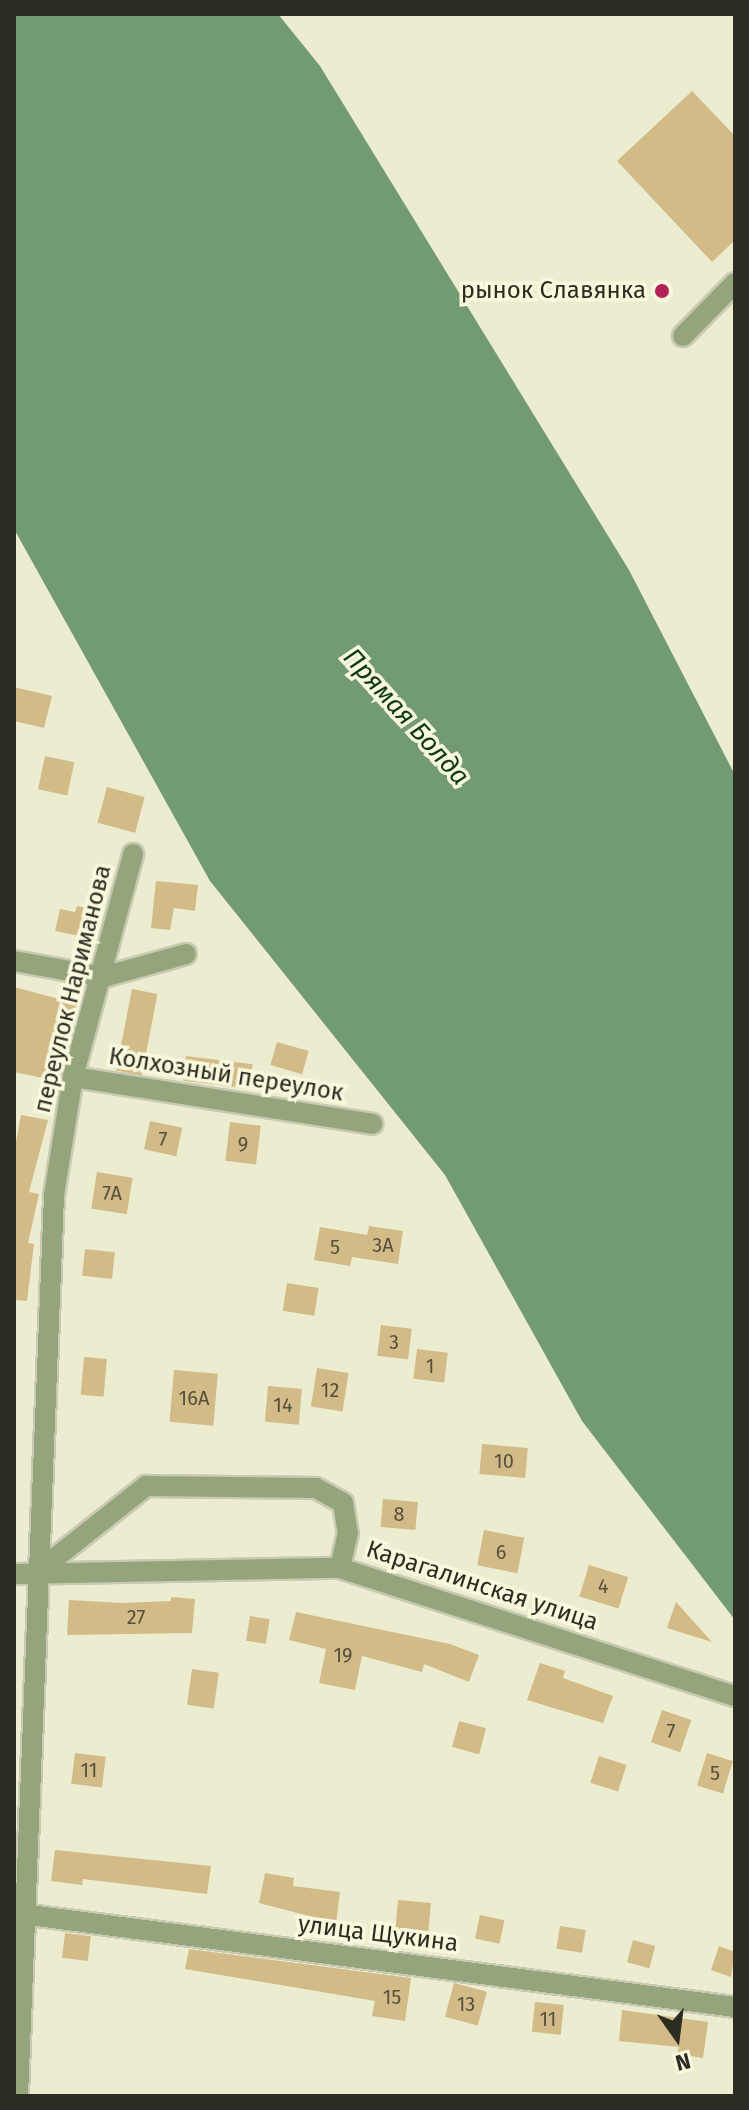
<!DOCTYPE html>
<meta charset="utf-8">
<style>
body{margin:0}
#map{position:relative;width:749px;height:2110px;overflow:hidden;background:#ececd1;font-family:"Fira Sans",sans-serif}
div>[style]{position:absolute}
.water>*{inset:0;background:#729b74}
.building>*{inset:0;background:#d3bb87;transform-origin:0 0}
.roads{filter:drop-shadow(2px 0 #cac9b2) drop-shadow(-2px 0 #cac9b2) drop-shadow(0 2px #cac9b2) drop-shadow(0 -2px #cac9b2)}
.minor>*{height:20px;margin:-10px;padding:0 10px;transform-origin:10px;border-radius:10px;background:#94a57c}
.dots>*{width:22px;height:22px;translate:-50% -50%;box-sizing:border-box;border:4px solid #faf9de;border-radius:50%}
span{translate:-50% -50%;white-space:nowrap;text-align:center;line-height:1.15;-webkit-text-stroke:7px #faf9de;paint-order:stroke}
.number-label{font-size:20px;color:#56503c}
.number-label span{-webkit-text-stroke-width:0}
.poi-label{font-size:24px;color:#2d2c23}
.right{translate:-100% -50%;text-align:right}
.street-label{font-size:24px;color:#2d2c23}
.water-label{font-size:26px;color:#0b3a12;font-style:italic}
.frame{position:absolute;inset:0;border:16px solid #2d2c23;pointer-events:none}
.north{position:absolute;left:637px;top:1998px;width:80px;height:80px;-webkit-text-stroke:6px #faf9de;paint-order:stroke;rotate:166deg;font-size:22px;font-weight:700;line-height:32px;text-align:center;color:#2d2c23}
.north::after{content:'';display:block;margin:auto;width:28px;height:36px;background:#2d2c23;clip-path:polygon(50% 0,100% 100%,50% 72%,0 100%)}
</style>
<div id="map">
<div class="water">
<i style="clip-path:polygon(14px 14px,278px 14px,320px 66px,629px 570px,735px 775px,735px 1620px,582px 1421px,445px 1175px,210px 881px,14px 529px)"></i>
</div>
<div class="building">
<i style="clip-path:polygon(692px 91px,735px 136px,735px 240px,712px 262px,617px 161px)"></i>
<i style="clip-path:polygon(14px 687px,52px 696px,44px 728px,14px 721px)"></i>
<i style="left:45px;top:756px;width:30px;height:34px;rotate:12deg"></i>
<i style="left:107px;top:787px;width:39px;height:37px;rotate:15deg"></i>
<i style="clip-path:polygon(156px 881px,198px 885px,195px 911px,174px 908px,170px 930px,151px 928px)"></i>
<i style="clip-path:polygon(77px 906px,100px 911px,94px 939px,55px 931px,60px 909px,75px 912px)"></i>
<i style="clip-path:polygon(14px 987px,78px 1004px,58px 1081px,14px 1072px)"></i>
<i style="left:132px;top:989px;width:26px;height:83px;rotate:11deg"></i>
<i style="left:277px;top:1042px;width:33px;height:24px;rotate:16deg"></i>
<i style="left:186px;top:1056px;width:67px;height:25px;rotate:7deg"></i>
<i style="clip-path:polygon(21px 1115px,48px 1120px,29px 1192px,39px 1194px,28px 1243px,34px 1244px,27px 1301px,14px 1300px,14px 1152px)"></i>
<i style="left:150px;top:1121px;width:33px;height:29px;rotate:12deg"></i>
<i style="left:230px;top:1122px;width:31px;height:39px;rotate:7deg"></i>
<i style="left:97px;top:1172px;width:36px;height:37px;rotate:9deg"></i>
<i style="clip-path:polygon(369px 1226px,403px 1231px,398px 1264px,352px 1257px,350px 1266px,314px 1260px,320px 1227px,367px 1235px)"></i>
<i style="left:85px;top:1249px;width:30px;height:27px;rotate:6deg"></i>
<i style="left:287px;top:1283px;width:32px;height:28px;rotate:9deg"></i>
<i style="left:381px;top:1325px;width:31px;height:31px;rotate:7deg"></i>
<i style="left:417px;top:1349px;width:31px;height:30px;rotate:7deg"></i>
<i style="left:84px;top:1357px;width:23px;height:38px;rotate:5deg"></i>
<i style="left:317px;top:1368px;width:32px;height:39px;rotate:9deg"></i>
<i style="left:174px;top:1370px;width:44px;height:52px;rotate:5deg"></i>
<i style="left:268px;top:1386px;width:34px;height:36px;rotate:5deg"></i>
<i style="left:482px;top:1444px;width:46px;height:30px;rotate:5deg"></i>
<i style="left:383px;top:1499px;width:35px;height:28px;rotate:5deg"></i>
<i style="left:484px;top:1530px;width:41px;height:36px;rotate:11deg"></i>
<i style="left:589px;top:1565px;width:41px;height:33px;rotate:17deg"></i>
<i style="clip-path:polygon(171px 1597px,195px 1599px,192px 1633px,67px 1635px,69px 1600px,122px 1603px,171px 1601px)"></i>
<i style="clip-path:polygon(676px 1602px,712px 1642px,667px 1628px)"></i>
<i style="clip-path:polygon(296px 1612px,450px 1644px,479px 1655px,469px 1682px,424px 1664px,422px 1672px,362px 1656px,355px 1690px,319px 1683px,326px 1649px,289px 1640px)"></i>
<i style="left:250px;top:1616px;width:20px;height:25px;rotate:9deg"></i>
<i style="clip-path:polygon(540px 1663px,565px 1671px,563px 1678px,613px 1696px,603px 1723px,527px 1700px)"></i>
<i style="left:192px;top:1669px;width:27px;height:36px;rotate:8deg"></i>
<i style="left:662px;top:1710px;width:31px;height:34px;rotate:19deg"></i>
<i style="left:459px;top:1721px;width:28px;height:27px;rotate:15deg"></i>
<i style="left:75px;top:1753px;width:31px;height:31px;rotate:7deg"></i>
<i style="left:707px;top:1753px;width:27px;height:34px;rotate:17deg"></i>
<i style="left:599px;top:1756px;width:29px;height:28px;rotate:18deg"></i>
<i style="clip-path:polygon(55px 1850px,211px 1866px,207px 1894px,83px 1879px,82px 1885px,51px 1881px)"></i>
<i style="clip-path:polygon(265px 1873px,294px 1878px,293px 1886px,340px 1892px,336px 1923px,259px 1903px)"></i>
<i style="left:398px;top:1900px;width:33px;height:29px;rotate:5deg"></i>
<i style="left:480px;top:1915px;width:25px;height:24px;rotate:12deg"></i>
<i style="left:560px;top:1926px;width:26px;height:23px;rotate:9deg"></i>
<i style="left:65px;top:1933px;width:26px;height:25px;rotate:7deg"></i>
<i style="left:633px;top:1940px;width:23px;height:23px;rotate:15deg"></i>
<i style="clip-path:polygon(719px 1946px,735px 1952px,731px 1977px,711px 1970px)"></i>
<i style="clip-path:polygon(189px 1949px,411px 1978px,405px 2021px,372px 2016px,375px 2001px,185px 1969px)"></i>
<i style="left:454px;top:1983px;width:34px;height:35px;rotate:15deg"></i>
<i style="left:535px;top:2002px;width:29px;height:30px;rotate:6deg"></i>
<i style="clip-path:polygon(622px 2010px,708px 2022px,703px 2058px,677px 2054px,679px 2047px,619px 2041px)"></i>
</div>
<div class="roads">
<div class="minor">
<i style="left:683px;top:336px;width:74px;rotate:-45.5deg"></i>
<i style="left:14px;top:961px;width:90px;rotate:10.2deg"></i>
<i style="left:103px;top:977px;width:86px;rotate:-15.5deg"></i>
<i style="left:73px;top:1077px;width:303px;rotate:8.9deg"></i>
<i style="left:14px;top:1574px;width:326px;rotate:-1.1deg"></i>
<i style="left:340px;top:1568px;width:415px;rotate:18deg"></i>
<i style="left:35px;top:1574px;width:142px;rotate:-38.4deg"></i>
<i style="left:146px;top:1486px;width:170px;rotate:0.7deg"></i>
<i style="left:316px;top:1488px;width:31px;rotate:29deg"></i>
<i style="left:343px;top:1503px;width:30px;rotate:81deg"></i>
<i style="left:348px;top:1533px;width:36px;rotate:103deg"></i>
<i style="left:14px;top:1913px;width:727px;rotate:7.43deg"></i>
<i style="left:18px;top:2096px;width:902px;rotate:-87.71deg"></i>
<i style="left:54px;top:1195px;width:120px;rotate:-80.9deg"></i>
<i style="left:73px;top:1077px;width:231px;rotate:-74.9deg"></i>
</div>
</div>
<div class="dots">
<i style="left:662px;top:291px;background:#b22358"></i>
</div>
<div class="number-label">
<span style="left:163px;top:1139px">7</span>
<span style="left:243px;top:1144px">9</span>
<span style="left:112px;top:1193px">7А</span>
<span style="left:383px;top:1245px">3А</span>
<span style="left:335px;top:1247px">5</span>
<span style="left:394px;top:1342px">3</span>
<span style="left:430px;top:1366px">1</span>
<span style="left:330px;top:1390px">12</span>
<span style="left:194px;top:1398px">16А</span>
<span style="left:283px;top:1405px">14</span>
<span style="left:504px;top:1461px">10</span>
<span style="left:399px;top:1514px">8</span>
<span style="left:501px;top:1552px">6</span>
<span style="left:603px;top:1586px">4</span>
<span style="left:136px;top:1617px">27</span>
<span style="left:343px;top:1655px">19</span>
<span style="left:671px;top:1731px">7</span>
<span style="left:89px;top:1770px">11</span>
<span style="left:715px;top:1773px">5</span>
<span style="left:392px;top:1997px">15</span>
<span style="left:466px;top:2004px">13</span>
<span style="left:548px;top:2019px">11</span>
</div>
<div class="poi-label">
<span class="right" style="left:646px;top:291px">рынок Славянка</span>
</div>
<div class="street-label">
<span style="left:73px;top:989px;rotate:-76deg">переулок Нариманова</span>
<span style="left:226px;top:1075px;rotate:9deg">Колхозный переулок</span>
<span style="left:482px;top:1586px;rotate:18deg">Карагалинская улица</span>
<span style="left:378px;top:1934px;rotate:7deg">улица Щукина</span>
</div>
<div class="water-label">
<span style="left:406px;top:717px;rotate:48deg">Прямая Болда</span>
</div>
<div class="frame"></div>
<div class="north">N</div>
</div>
